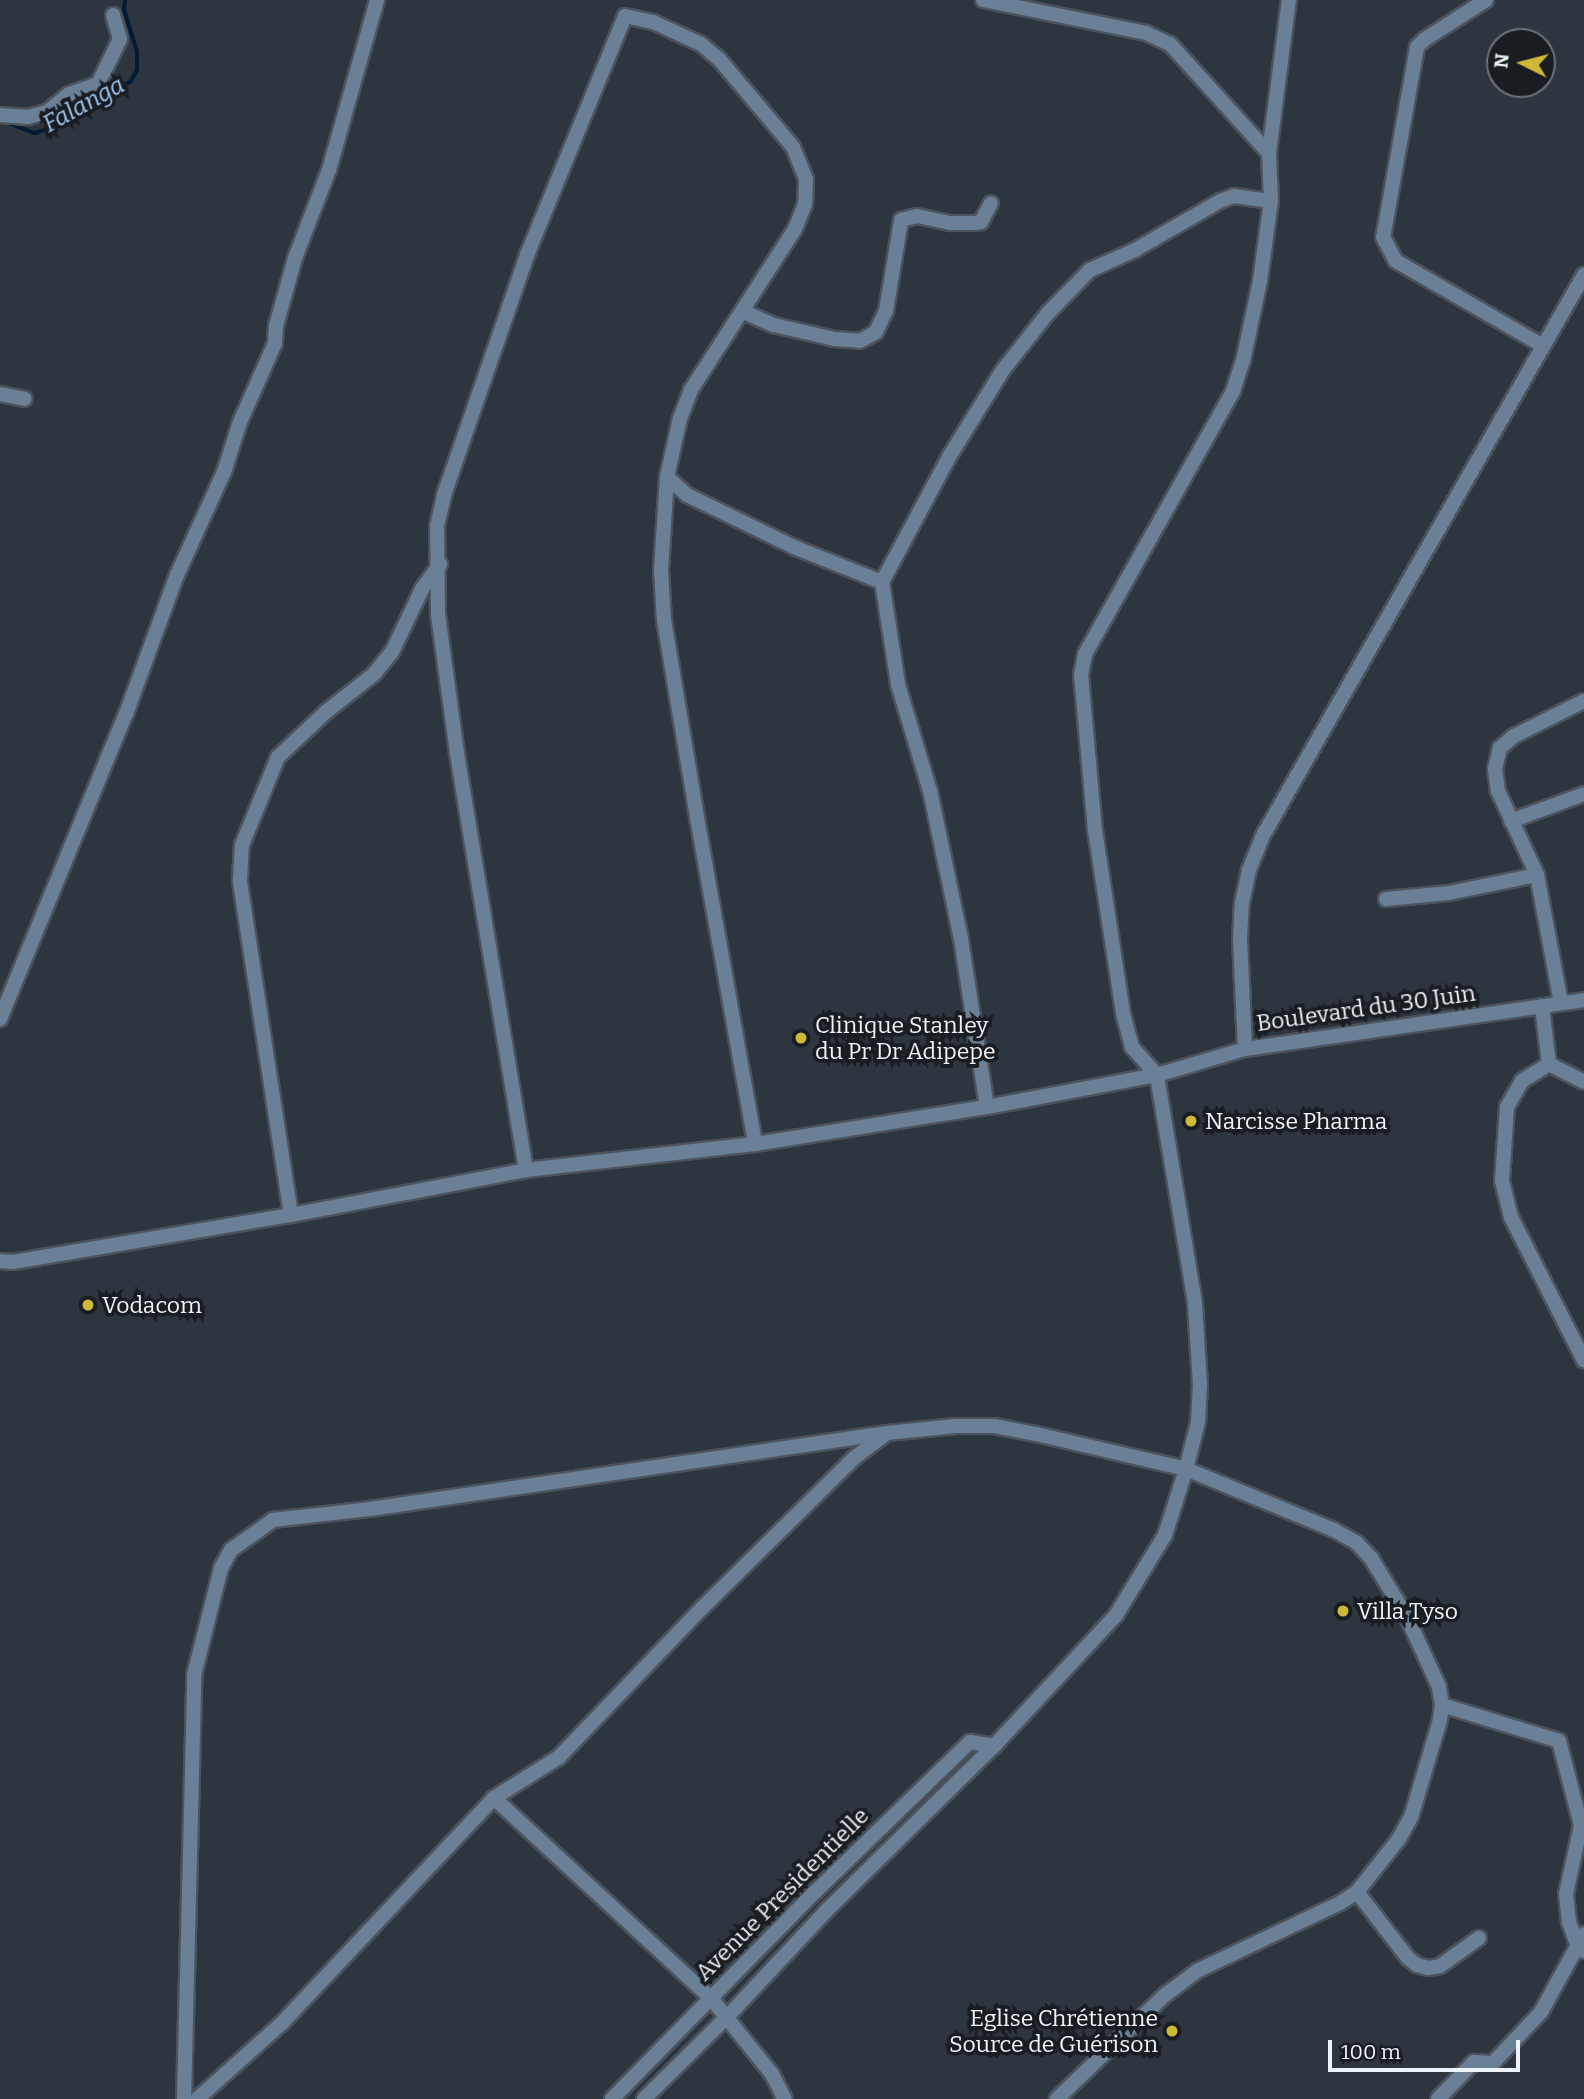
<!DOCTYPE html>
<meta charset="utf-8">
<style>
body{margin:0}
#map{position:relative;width:1584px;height:2099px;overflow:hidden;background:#2d353e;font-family:Bitter,serif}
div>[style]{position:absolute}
.stream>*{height:3.5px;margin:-1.75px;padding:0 1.75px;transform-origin:1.75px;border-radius:1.75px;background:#011b34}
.roads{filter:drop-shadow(2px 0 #4c535c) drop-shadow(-2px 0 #4c535c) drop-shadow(0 2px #4c535c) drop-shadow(0 -2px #4c535c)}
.minor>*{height:14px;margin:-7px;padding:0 7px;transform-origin:7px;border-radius:7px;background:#698097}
.tertiary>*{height:14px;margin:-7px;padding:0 7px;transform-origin:7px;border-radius:7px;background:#698097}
.dots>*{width:19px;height:19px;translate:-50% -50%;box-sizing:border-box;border:4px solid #191c20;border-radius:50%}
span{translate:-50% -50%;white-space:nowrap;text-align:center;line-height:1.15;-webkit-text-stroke:7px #191c20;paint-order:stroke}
.street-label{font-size:23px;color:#eef3f9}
.poi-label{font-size:23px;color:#eef3f9}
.left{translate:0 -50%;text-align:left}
.right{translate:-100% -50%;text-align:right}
.water-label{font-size:24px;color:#9dc8f3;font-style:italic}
.north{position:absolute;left:1486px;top:28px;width:70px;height:70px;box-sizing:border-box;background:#191c20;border:2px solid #6e7277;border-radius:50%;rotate:276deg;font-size:19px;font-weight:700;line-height:28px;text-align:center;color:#eef3f9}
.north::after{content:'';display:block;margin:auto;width:24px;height:32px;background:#ceb837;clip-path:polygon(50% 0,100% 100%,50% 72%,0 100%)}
.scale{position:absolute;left:1328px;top:2040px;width:192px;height:32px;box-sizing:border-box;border:4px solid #eef3f9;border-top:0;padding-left:9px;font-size:21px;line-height:24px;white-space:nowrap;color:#eef3f9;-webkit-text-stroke:5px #191c20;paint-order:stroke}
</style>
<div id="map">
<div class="stream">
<i style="left:6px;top:122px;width:31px;rotate:21deg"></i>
<i style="left:35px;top:133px;width:22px;rotate:-18deg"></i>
<i style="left:56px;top:126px;width:86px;rotate:-30.7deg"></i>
<i style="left:130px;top:82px;width:13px;rotate:-58deg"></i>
<i style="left:137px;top:71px;width:19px;rotate:-90deg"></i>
<i style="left:137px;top:52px;width:44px;rotate:-107.2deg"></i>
<i style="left:124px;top:10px;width:10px;rotate:-84deg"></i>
</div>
<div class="roads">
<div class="minor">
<i style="left:983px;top:0;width:166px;rotate:11.4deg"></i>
<i style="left:1146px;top:33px;width:26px;rotate:25deg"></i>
<i style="left:1170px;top:44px;width:147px;rotate:47.8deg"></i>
<i style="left:1486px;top:0;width:72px;rotate:147.4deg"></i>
<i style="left:1425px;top:39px;width:11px;rotate:135deg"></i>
<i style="left:1417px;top:47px;width:193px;rotate:100.1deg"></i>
<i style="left:1383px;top:237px;width:27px;rotate:62deg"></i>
<i style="left:1396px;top:261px;width:170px;rotate:30deg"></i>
<i style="left:0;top:115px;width:28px;rotate:4deg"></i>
<i style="left:28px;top:117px;width:20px;rotate:-15deg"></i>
<i style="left:47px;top:112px;width:28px;rotate:-39deg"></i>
<i style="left:69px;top:94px;width:31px;rotate:-19deg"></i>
<i style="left:98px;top:84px;width:50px;rotate:-63.9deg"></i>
<i style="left:120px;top:39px;width:25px;rotate:-106deg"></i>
<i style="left:742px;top:311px;width:35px;rotate:24deg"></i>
<i style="left:774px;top:325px;width:62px;rotate:13.1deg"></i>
<i style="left:834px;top:339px;width:26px;rotate:4deg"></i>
<i style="left:860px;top:341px;width:18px;rotate:-29deg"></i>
<i style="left:876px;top:332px;width:23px;rotate:-65deg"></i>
<i style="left:886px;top:311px;width:92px;rotate:-80.6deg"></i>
<i style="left:901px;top:220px;width:16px;rotate:-14deg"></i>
<i style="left:917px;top:216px;width:35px;rotate:12deg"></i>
<i style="left:951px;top:223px;width:24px"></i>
<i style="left:975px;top:223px;width:6px;rotate:-9deg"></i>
<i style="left:981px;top:222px;width:21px;rotate:-62deg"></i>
<i style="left:0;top:394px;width:25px;rotate:11deg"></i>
<i style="left:667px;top:477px;width:27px;rotate:42deg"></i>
<i style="left:687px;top:495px;width:119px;rotate:25.9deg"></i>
<i style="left:794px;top:547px;width:95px;rotate:21.7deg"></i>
<i style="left:1511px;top:821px;width:78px;rotate:-20.3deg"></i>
<i style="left:1386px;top:899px;width:63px;rotate:-5.4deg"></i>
<i style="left:1449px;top:893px;width:90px;rotate:-11.6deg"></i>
<i style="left:1561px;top:1003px;width:130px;rotate:-100.6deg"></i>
<i style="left:1537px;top:875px;width:93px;rotate:-114.9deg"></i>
<i style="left:1498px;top:791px;width:22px;rotate:-98deg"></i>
<i style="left:1495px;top:769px;width:22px;rotate:-77deg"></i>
<i style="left:1500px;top:748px;width:18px;rotate:-41deg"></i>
<i style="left:1514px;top:736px;width:78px;rotate:-26.6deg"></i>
<i style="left:1542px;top:1006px;width:58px;rotate:83.1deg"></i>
<i style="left:1549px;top:1064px;width:32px;rotate:148deg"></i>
<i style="left:1522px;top:1081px;width:30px;rotate:120deg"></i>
<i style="left:1507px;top:1107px;width:74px;rotate:93.9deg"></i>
<i style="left:1502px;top:1181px;width:37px;rotate:76deg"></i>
<i style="left:1511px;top:1217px;width:161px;rotate:63deg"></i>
<i style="left:0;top:1019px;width:330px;rotate:-67.6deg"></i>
<i style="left:126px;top:714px;width:148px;rotate:-69.9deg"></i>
<i style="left:177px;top:575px;width:113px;rotate:-65.5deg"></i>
<i style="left:224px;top:472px;width:52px;rotate:-72.3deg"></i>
<i style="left:240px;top:422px;width:86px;rotate:-66.1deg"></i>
<i style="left:275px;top:343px;width:17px;rotate:-87deg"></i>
<i style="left:276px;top:326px;width:71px;rotate:-74.4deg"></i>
<i style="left:295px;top:258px;width:94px;rotate:-68.9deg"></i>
<i style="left:329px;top:170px;width:177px;rotate:-74.2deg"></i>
<i style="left:1245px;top:1049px;width:111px;rotate:-92.6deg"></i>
<i style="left:1240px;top:938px;width:35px;rotate:-87deg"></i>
<i style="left:1242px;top:903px;width:34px;rotate:-78deg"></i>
<i style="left:1249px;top:870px;width:35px;rotate:-68deg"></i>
<i style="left:1262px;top:837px;width:648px;rotate:-60.19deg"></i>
<i style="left:1549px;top:1064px;width:39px;rotate:27deg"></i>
<i style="left:987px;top:1107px;width:170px;rotate:-98.8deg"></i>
<i style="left:961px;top:939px;width:151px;rotate:-101.8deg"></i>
<i style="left:930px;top:791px;width:112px;rotate:-106.7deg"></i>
<i style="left:898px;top:684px;width:103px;rotate:-98.9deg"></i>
<i style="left:882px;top:582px;width:142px;rotate:-61.8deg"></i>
<i style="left:949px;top:457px;width:102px;rotate:-58.2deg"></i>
<i style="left:1003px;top:370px;width:71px;rotate:-51.8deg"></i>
<i style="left:1047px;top:314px;width:62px;rotate:-45.7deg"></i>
<i style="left:1090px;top:270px;width:49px;rotate:-24deg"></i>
<i style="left:1135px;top:250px;width:98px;rotate:-30deg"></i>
<i style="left:1220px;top:201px;width:15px;rotate:-20deg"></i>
<i style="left:1234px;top:196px;width:37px;rotate:8deg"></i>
<i style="left:526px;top:1170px;width:423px;rotate:-99.4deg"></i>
<i style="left:457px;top:753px;width:139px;rotate:-97.8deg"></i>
<i style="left:438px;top:615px;width:89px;rotate:-90.6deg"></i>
<i style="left:437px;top:526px;width:32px;rotate:-77deg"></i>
<i style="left:444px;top:495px;width:254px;rotate:-70.9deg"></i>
<i style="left:527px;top:255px;width:258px;rotate:-67.7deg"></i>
<i style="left:625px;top:16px;width:29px;rotate:12deg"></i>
<i style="left:653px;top:22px;width:53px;rotate:24.6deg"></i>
<i style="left:701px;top:44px;width:23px;rotate:40deg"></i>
<i style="left:719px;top:59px;width:115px;rotate:49.9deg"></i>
<i style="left:793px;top:147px;width:35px;rotate:68deg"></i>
<i style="left:806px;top:179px;width:25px;rotate:92deg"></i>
<i style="left:805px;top:204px;width:27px;rotate:112deg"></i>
<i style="left:795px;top:229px;width:192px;rotate:122.9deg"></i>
<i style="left:691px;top:390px;width:30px;rotate:111deg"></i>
<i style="left:680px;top:418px;width:60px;rotate:102.4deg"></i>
<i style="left:667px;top:477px;width:93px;rotate:93.7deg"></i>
<i style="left:661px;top:570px;width:50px;rotate:86.6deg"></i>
<i style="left:664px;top:620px;width:206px;rotate:80.5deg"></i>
<i style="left:698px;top:823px;width:326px;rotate:79.9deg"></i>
<i style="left:291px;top:1215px;width:339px;rotate:-98.7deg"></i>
<i style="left:240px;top:880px;width:35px;rotate:-87deg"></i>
<i style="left:242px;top:845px;width:95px;rotate:-67.8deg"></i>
<i style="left:278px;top:757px;width:67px;rotate:-43.2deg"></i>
<i style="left:327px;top:711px;width:60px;rotate:-38.2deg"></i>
<i style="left:374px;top:674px;width:28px;rotate:-51deg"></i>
<i style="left:392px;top:652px;width:70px;rotate:-64.5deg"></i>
<i style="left:422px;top:589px;width:31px;rotate:-54deg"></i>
<i style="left:1442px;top:1705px;width:122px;rotate:17.1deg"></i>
<i style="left:1559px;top:1741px;width:87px;rotate:75.3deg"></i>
<i style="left:1581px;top:1825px;width:71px;rotate:102.3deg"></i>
<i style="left:1566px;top:1894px;width:28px;rotate:84deg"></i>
<i style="left:1569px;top:1922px;width:27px;rotate:70deg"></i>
<i style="left:1578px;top:1947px;width:7px;rotate:34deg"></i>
<i style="left:494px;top:1798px;width:294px;rotate:42.7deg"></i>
<i style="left:710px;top:1997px;width:99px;rotate:51.2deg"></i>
<i style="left:772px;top:2074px;width:28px;rotate:63deg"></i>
<i style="left:1357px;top:1892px;width:83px;rotate:52.3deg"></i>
<i style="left:1408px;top:1958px;width:11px;rotate:38deg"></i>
<i style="left:1417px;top:1965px;width:11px;rotate:15deg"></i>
<i style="left:1428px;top:1968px;width:12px;rotate:-9deg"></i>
<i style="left:1440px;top:1966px;width:48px;rotate:-35.7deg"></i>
<i style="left:184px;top:2099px;width:424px;rotate:-88.6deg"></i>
<i style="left:194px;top:1675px;width:110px;rotate:-75.8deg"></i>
<i style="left:221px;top:1568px;width:21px;rotate:-61deg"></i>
<i style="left:231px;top:1550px;width:52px;rotate:-35.5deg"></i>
<i style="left:273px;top:1520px;width:98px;rotate:-6.5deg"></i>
<i style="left:370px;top:1509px;width:523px;rotate:-8.36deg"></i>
<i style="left:887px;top:1433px;width:69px;rotate:-5.8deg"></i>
<i style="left:956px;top:1426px;width:38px"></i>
<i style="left:994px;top:1426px;width:43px;rotate:10.8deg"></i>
<i style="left:1036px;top:1434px;width:154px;rotate:13.1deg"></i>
<i style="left:1186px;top:1469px;width:160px;rotate:22.4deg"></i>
<i style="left:1334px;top:1530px;width:26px;rotate:29deg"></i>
<i style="left:1357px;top:1543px;width:21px;rotate:47deg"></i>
<i style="left:1371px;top:1558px;width:69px;rotate:58.6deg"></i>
<i style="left:1407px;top:1617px;width:77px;rotate:65.4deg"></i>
<i style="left:1439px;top:1687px;width:18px;rotate:81deg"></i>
<i style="left:1442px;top:1705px;width:15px;rotate:98deg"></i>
<i style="left:1440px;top:1720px;width:101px;rotate:106.6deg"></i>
<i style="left:1411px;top:1817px;width:26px;rotate:119deg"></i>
<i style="left:1398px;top:1840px;width:66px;rotate:128.3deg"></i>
<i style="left:1357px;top:1892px;width:20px;rotate:147deg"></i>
<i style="left:1340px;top:1903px;width:158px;rotate:154.6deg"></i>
<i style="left:1197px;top:1971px;width:40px;rotate:143deg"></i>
<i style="left:1165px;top:1995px;width:150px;rotate:136.1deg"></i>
<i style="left:197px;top:2099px;width:114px;rotate:-41.8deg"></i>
<i style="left:282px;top:2023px;width:309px;rotate:-46.7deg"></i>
<i style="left:494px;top:1798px;width:77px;rotate:-32.2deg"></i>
<i style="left:559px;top:1757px;width:205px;rotate:-46.2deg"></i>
<i style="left:701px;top:1609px;width:215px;rotate:-44.6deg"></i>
<i style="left:854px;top:1458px;width:38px;rotate:-37deg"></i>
<i style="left:612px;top:2099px;width:290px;rotate:-45.6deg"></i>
<i style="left:815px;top:1892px;width:216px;rotate:-44.1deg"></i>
<i style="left:970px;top:1742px;width:24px;rotate:9deg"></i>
<i style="left:644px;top:2099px;width:117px;rotate:-44.7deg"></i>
<i style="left:727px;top:2017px;width:146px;rotate:-46.9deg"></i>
<i style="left:827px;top:1910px;width:234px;rotate:-44.5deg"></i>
<i style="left:994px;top:1746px;width:179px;rotate:-47deg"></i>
<i style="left:1116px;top:1615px;width:94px;rotate:-58.5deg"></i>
<i style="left:1165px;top:1535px;width:69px;rotate:-72.3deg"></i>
<i style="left:1186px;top:1469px;width:49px;rotate:-75.7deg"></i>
<i style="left:1198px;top:1422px;width:37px;rotate:-87deg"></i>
<i style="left:1200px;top:1385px;width:82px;rotate:-93.5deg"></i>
<i style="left:1195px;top:1303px;width:231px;rotate:-99.5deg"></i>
<i style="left:1157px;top:1075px;width:38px;rotate:-132deg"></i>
<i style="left:1132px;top:1047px;width:35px;rotate:-105deg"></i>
<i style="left:1123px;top:1013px;width:184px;rotate:-98.7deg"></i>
<i style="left:1095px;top:831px;width:157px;rotate:-95.1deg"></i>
<i style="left:1081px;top:675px;width:21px;rotate:-79deg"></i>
<i style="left:1085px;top:654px;width:302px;rotate:-60.6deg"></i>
<i style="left:1233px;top:391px;width:32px;rotate:-72deg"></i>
<i style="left:1243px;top:361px;width:82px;rotate:-78deg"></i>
<i style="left:1260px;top:281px;width:81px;rotate:-82.2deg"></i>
<i style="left:1271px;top:201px;width:48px;rotate:-92.4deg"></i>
<i style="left:1269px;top:153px;width:154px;rotate:-82.6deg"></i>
<i style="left:1438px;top:2099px;width:52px;rotate:-45.8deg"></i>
<i style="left:1474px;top:2062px;width:19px;rotate:3deg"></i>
<i style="left:1493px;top:2063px;width:70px;rotate:-46.7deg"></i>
<i style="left:1541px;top:2012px;width:89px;rotate:-61.1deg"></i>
</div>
<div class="tertiary">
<i style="left:0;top:1261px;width:13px;rotate:4deg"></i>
<i style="left:13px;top:1262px;width:282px;rotate:-9.6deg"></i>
<i style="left:291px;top:1215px;width:239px;rotate:-10.8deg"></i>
<i style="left:526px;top:1170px;width:230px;rotate:-6.5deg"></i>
<i style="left:755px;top:1144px;width:235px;rotate:-9.1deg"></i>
<i style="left:987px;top:1107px;width:173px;rotate:-10.7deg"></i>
<i style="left:1157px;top:1075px;width:92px;rotate:-16.5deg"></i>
<i style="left:1245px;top:1049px;width:343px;rotate:-8.2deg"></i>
</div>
</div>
<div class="dots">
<i style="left:801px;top:1038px;background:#ceb837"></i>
<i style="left:1191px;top:1121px;background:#ceb837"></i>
<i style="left:88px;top:1305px;background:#ceb837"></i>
<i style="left:1343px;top:1611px;background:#ceb837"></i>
<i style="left:1172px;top:2031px;background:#ceb837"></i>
</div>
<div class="street-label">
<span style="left:1366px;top:1008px;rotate:-8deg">Boulevard du 30 Juin</span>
<span style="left:782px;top:1894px;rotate:-45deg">Avenue Presidentielle</span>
</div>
<div class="poi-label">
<span class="left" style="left:815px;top:1038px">Clinique Stanley<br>du Pr Dr Adipepe</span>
<span class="left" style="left:1205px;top:1121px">Narcisse Pharma</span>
<span class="left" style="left:102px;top:1305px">Vodacom</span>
<span class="left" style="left:1357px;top:1611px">Villa Tyso</span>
<span class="right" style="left:1158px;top:2031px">Eglise Chrétienne<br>Source de Guérison</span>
</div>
<div class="water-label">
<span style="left:84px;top:105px;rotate:-29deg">Falanga</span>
</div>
<div class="north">N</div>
<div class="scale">100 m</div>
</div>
